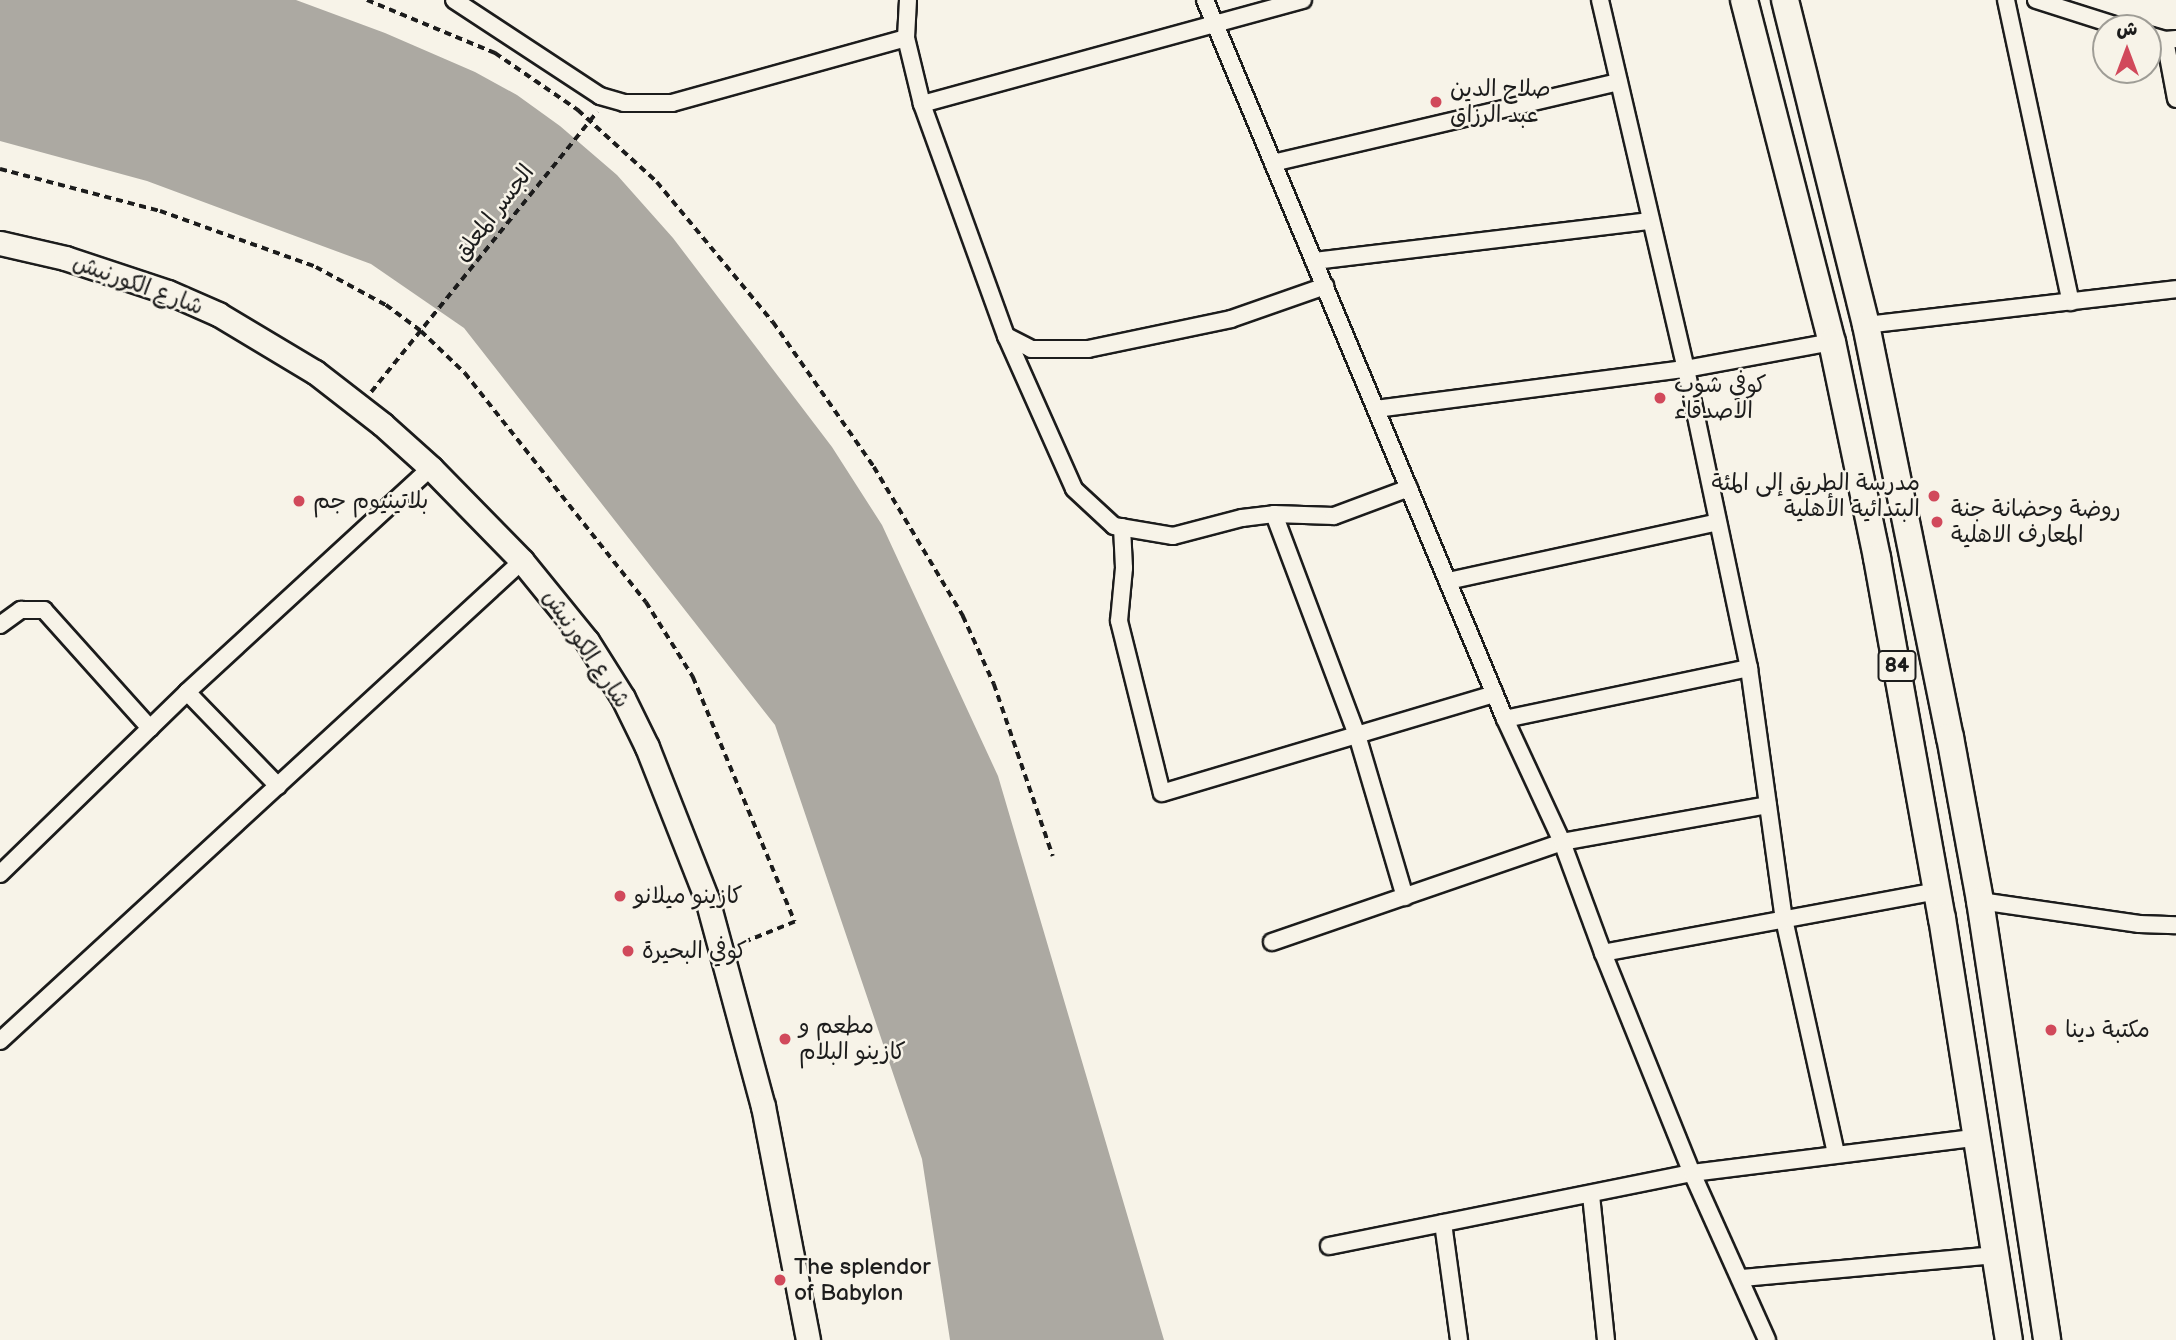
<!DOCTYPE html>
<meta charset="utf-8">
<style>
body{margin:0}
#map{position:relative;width:2176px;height:1340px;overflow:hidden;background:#f7f3e8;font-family:"Balsamiq Sans","Playpen Sans Arabic",sans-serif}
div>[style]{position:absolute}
.water>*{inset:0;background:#aca9a2}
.path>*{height:3.5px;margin-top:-1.75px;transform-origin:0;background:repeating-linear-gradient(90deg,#1c1c1c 0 7px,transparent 0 12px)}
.roads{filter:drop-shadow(2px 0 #1c1c1c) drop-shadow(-2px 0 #1c1c1c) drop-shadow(0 2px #1c1c1c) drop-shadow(0 -2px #1c1c1c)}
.street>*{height:16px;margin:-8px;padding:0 8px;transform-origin:8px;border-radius:8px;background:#f7f3e8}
.secondary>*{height:23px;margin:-11.5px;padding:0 11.5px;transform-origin:11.5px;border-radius:11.5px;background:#f7f3e8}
.primary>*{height:26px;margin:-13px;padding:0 13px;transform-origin:13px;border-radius:13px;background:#f7f3e8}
.dots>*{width:19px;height:19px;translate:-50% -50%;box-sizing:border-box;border:4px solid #f7f3e8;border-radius:50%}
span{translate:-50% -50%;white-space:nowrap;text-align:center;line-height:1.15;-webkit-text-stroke:5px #f7f3e8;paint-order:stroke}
.shield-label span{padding:2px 5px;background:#f7f3e8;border:2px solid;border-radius:5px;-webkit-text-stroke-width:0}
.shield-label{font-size:21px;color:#1c1c1c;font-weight:700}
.poi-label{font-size:23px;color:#1c1c1c}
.left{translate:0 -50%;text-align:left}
.right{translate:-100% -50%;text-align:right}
.street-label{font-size:23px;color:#1c1c1c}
.north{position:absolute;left:2092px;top:14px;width:70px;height:70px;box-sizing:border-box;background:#f7f3e8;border:2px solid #9f9d96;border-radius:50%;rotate:0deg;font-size:19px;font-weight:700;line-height:28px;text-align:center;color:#1c1c1c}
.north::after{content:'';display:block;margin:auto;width:24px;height:32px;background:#d1495b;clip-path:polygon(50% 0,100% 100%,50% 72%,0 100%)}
</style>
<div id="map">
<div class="water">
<i style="clip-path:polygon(0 0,296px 0,385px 33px,475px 72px,517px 95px,560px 126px,617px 175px,673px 238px,832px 447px,882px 525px,998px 776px,1164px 1340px,950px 1340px,922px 1159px,775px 725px,464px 328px,371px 264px,147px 181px,0 141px)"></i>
</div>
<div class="path">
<i style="left:367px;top:0;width:139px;rotate:22.5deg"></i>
<i style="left:495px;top:53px;width:101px;rotate:34.5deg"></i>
<i style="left:578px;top:110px;width:107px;rotate:42.3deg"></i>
<i style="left:657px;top:182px;width:182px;rotate:50.4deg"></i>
<i style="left:773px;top:322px;width:177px;rotate:55.1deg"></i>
<i style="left:874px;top:467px;width:174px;rotate:59.1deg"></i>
<i style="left:963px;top:616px;width:75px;rotate:65.5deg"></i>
<i style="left:994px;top:684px;width:182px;rotate:71.1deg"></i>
<i style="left:0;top:169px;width:165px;rotate:14.7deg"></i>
<i style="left:160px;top:211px;width:166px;rotate:19.7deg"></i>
<i style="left:316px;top:267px;width:80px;rotate:28.5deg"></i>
<i style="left:386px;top:305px;width:44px;rotate:36.6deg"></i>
<i style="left:421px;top:331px;width:61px;rotate:43.7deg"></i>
<i style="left:465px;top:373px;width:292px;rotate:51.7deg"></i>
<i style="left:646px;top:602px;width:89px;rotate:57.9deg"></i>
<i style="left:693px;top:677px;width:265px;rotate:67.4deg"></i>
<i style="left:795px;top:922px;width:61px;rotate:158deg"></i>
<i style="left:371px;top:392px;width:360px;rotate:-51.1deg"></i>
</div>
<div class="roads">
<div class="street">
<i style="left:454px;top:0;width:175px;rotate:33.3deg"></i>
<i style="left:600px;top:96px;width:25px;rotate:16deg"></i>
<i style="left:624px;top:103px;width:48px"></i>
<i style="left:672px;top:103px;width:243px;rotate:-15.5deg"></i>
<i style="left:908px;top:0;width:38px;rotate:93deg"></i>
<i style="left:906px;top:38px;width:68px;rotate:76.4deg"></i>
<i style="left:922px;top:104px;width:247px;rotate:70.1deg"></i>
<i style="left:1006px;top:336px;width:167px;rotate:66deg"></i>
<i style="left:1074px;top:489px;width:54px;rotate:42.8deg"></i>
<i style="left:1114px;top:526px;width:60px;rotate:9.6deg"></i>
<i style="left:1173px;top:536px;width:71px;rotate:-14.6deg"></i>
<i style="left:1242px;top:518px;width:32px;rotate:-7deg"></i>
<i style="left:1205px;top:0;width:779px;rotate:67.35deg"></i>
<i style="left:1505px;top:719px;width:136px;rotate:65.1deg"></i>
<i style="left:1562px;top:842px;width:118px;rotate:69.7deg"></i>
<i style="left:1603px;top:953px;width:237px;rotate:68deg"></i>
<i style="left:1692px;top:1173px;width:183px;rotate:65.8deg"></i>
<i style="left:1600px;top:0;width:379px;rotate:76.9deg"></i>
<i style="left:1686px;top:369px;width:306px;rotate:78.1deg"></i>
<i style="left:1749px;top:668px;width:253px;rotate:82.1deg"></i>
<i style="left:1784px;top:919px;width:241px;rotate:77.5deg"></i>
<i style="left:2006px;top:0;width:309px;rotate:77.9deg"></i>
<i style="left:2036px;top:0;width:92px;rotate:17.7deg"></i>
<i style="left:2148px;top:35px;width:18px;rotate:16deg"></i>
<i style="left:2165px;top:40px;width:11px;rotate:-5deg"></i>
<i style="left:2165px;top:40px;width:60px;rotate:79.4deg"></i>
<i style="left:922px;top:104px;width:395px;rotate:-15.3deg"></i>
<i style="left:1273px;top:163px;width:355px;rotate:-13.2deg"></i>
<i style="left:1314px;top:261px;width:339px;rotate:-6.8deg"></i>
<i style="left:1866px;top:325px;width:312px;rotate:-6.6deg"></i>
<i style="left:1006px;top:336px;width:28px;rotate:27deg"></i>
<i style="left:1031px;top:349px;width:57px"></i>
<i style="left:1088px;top:349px;width:146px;rotate:-11.8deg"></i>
<i style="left:1231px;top:319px;width:100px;rotate:-19.3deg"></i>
<i style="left:1376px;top:409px;width:313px;rotate:-7.4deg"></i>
<i style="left:1686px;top:369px;width:148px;rotate:-10.5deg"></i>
<i style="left:1122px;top:527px;width:41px;rotate:87.2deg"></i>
<i style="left:1124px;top:568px;width:53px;rotate:95.4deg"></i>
<i style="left:1119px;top:621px;width:177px;rotate:76deg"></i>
<i style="left:1162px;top:793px;width:347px;rotate:-16.6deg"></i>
<i style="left:1448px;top:581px;width:276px;rotate:-12.3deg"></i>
<i style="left:0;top:625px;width:26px;rotate:-36deg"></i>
<i style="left:21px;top:610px;width:23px"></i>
<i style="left:44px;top:610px;width:159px;rotate:48.1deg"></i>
<i style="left:187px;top:692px;width:131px;rotate:45.9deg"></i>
<i style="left:1505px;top:719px;width:249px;rotate:-11.8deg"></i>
<i style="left:0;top:874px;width:261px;rotate:-44.2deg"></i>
<i style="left:187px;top:692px;width:331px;rotate:-42.6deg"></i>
<i style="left:1405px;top:897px;width:169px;rotate:-106.5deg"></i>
<i style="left:1357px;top:735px;width:236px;rotate:-110.6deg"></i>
<i style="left:1274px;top:514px;width:60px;rotate:1.9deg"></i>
<i style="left:1334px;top:516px;width:80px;rotate:-20.5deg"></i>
<i style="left:1980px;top:901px;width:161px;rotate:8.2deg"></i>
<i style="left:2139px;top:924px;width:37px;rotate:2deg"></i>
<i style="left:1272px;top:942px;width:307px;rotate:-19deg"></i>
<i style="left:1562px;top:842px;width:209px;rotate:-10.2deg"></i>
<i style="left:1603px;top:953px;width:341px;rotate:-10.5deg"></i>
<i style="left:0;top:1041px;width:709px;rotate:-42.6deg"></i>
<i style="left:1591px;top:1195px;width:146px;rotate:84.1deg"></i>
<i style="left:1443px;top:1223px;width:118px;rotate:82.2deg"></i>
<i style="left:1329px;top:1246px;width:370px;rotate:-11.4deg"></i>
<i style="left:1692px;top:1173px;width:289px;rotate:-7.1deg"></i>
<i style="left:1742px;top:1278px;width:255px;rotate:-5.2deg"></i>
</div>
<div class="secondary">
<i style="left:0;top:243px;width:67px;rotate:13deg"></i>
<i style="left:65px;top:258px;width:108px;rotate:18.3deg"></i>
<i style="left:168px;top:292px;width:55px;rotate:23.7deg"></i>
<i style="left:218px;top:314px;width:113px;rotate:30.9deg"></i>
<i style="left:315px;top:372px;width:85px;rotate:37.8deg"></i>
<i style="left:382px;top:424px;width:66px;rotate:41.9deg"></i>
<i style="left:431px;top:468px;width:130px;rotate:45.6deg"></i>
<i style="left:522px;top:561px;width:103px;rotate:50.9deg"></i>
<i style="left:587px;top:641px;width:67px;rotate:57.7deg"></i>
<i style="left:623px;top:698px;width:55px;rotate:63.9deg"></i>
<i style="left:647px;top:747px;width:163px;rotate:68.5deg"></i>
<i style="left:707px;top:899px;width:214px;rotate:74.9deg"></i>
<i style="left:763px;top:1106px;width:238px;rotate:79.1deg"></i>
</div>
<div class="primary">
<i style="left:1744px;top:0;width:353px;rotate:75.6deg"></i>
<i style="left:1832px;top:342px;width:221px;rotate:78.2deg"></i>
<i style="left:1877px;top:558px;width:366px;rotate:79.8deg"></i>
<i style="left:1942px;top:918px;width:427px;rotate:81deg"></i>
<i style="left:1785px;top:0;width:335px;rotate:76deg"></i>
<i style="left:1866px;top:325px;width:420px;rotate:78.5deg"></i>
<i style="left:1950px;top:737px;width:167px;rotate:79.6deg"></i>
<i style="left:1980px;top:901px;width:444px;rotate:81.3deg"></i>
</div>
</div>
<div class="dots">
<i style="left:1436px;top:102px;background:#d1495b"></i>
<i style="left:1660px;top:398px;background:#d1495b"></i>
<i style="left:1934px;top:496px;background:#d1495b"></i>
<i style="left:299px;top:501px;background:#d1495b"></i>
<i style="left:1937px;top:522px;background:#d1495b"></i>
<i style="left:620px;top:896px;background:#d1495b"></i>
<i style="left:628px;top:951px;background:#d1495b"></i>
<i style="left:2051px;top:1030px;background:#d1495b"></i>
<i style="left:785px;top:1039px;background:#d1495b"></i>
<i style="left:780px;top:1280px;background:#d1495b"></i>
</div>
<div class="shield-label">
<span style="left:1897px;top:666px">84</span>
</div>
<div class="poi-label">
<span class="left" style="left:1450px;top:102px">صلاح الدين<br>عبد الرزاق</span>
<span class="left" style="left:1674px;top:398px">كوفي شوب<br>الاصدقاء</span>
<span class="right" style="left:1920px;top:496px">مدرسة الطريق إلى المئة<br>البتدائية الأهلية</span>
<span class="left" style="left:313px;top:501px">بلاتينيوم جم</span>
<span class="left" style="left:1951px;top:522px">روضة وحضانة جنة<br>المعارف الاهلية</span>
<span class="left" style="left:634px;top:896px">كازينو ميلانو</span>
<span class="left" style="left:642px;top:951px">كوفي البحيرة</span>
<span class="left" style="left:799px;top:1039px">مطعم و<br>كازينو البلام</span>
<span class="left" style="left:2065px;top:1030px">مكتبة دينا</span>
<span class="left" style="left:794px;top:1280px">The splendor<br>of Babylon</span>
</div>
<div class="street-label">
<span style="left:494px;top:213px;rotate:-52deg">الجسر المعلق</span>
<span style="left:138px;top:285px;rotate:20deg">شارع الكورنيش</span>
<span style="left:586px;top:649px;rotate:56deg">شارع الكورنيش</span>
</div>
<div class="north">ش</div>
</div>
